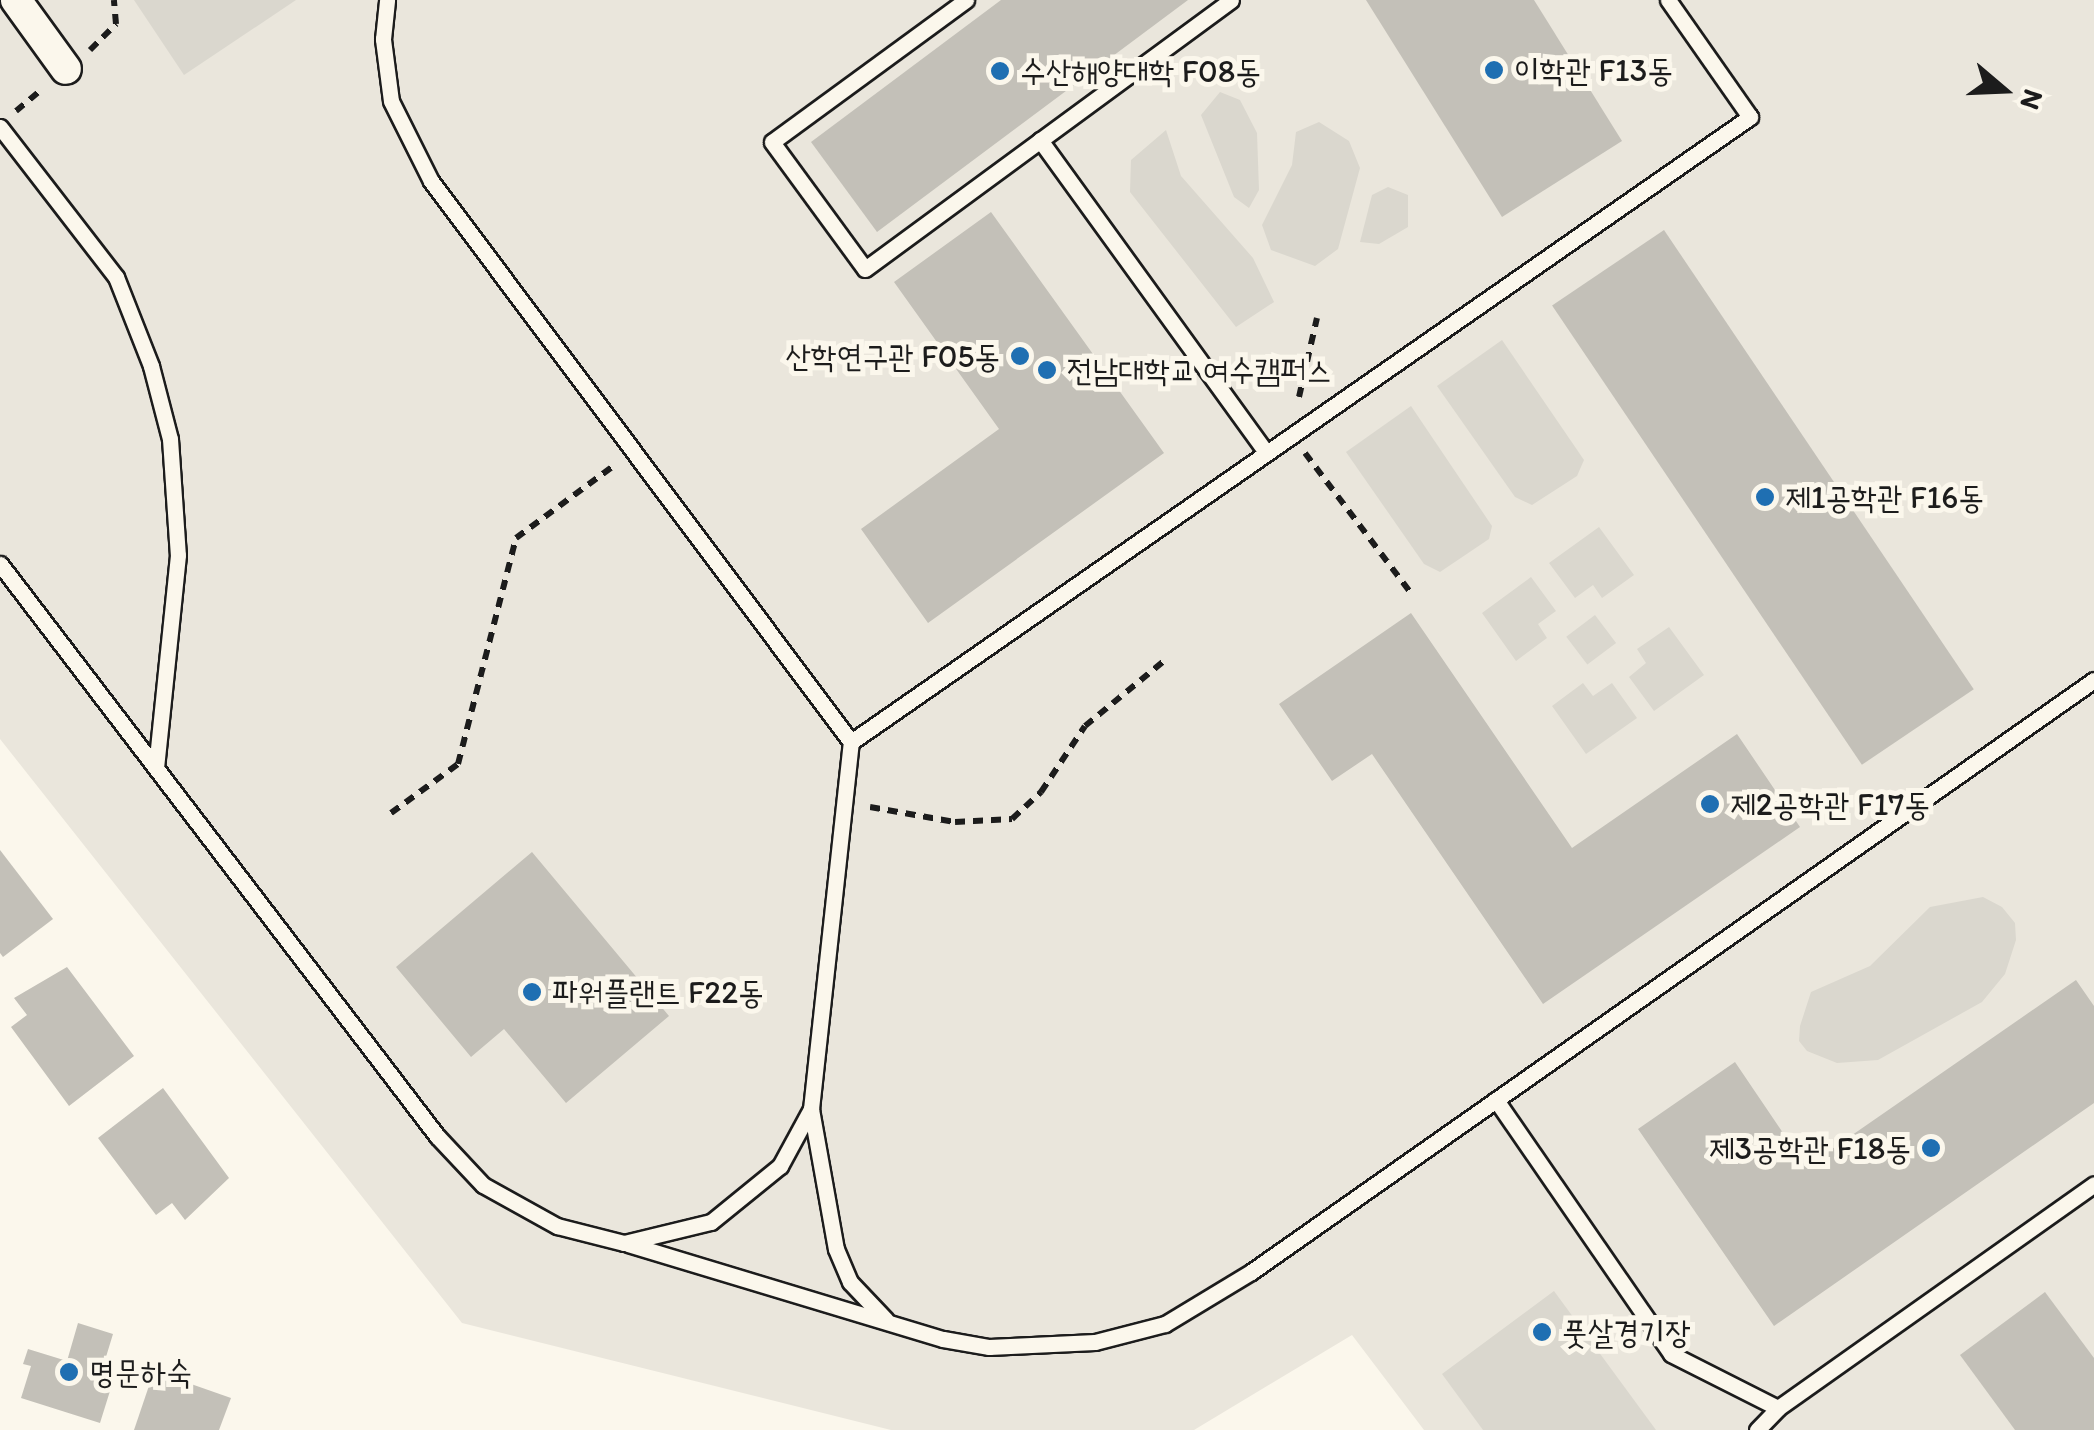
<!DOCTYPE html>
<meta charset="utf-8">
<style>
body{margin:0}
#map{position:relative;width:2094px;height:1430px;overflow:hidden;background:#fbf7ec;font-family:Itim,"Poor Story",sans-serif}
div>[style]{position:absolute}
.built>*{inset:0;background:#eae6dc}
.green>*{inset:0;background:#dad7ce;transform-origin:0 0}
.building>*{inset:0;background:#c3c0b8;transform-origin:0 0}
.path>*{height:6px;margin-top:-3px;transform-origin:0;background:repeating-linear-gradient(90deg,#1c1c1c 0 10px,transparent 0 18px)}
.roads{filter:drop-shadow(2px 0 #1c1c1c) drop-shadow(-2px 0 #1c1c1c) drop-shadow(0 2px #1c1c1c) drop-shadow(0 -2px #1c1c1c)}
.lane>*{height:15px;margin:-7.5px;padding:0 7.5px;transform-origin:7.5px;border-radius:7.5px;background:#fbf7ec}
.street>*{height:30px;margin:-15px;padding:0 15px;transform-origin:15px;border-radius:15px;background:#fbf7ec}
.dots>*{width:28px;height:28px;translate:-50% -50%;box-sizing:border-box;border:5px solid #fbf7ec;border-radius:50%}
span{translate:-50% -50%;white-space:nowrap;text-align:center;line-height:1.15;-webkit-text-stroke:10px #fbf7ec;paint-order:stroke}
.poi-label{font-size:32px;color:#1c1c1c}
.left{translate:0 -50%;text-align:left}
.right{translate:-100% -50%;text-align:right}
.north{position:absolute;left:1954px;top:40px;width:100px;height:100px;-webkit-text-stroke:8px #fbf7ec;paint-order:stroke;rotate:109deg;font-size:28px;font-weight:700;line-height:40px;text-align:center;color:#1c1c1c}
.north::after{content:'';display:block;margin:auto;width:35px;height:45px;background:#1c1c1c;clip-path:polygon(50% 0,100% 100%,50% 72%,0 100%)}
</style>
<div id="map">
<div class="built">
<i style="clip-path:polygon(0 0,2094px 0,2094px 1430px,1424px 1430px,1352px 1335px,1194px 1430px,891px 1430px,462px 1323px,0 739px)"></i>
</div>
<div class="green">
<i style="clip-path:polygon(134px 0,296px 0,184px 75px)"></i>
<i style="clip-path:polygon(1220px 92px,1240px 100px,1257px 133px,1259px 190px,1249px 208px,1234px 197px,1201px 115px)"></i>
<i style="clip-path:polygon(1319px 122px,1349px 141px,1360px 168px,1338px 249px,1315px 266px,1271px 250px,1262px 225px,1292px 165px,1296px 132px)"></i>
<i style="clip-path:polygon(1166px 130px,1181px 176px,1253px 258px,1274px 302px,1236px 327px,1130px 192px,1131px 160px)"></i>
<i style="clip-path:polygon(1388px 187px,1408px 195px,1408px 227px,1379px 244px,1360px 242px,1372px 195px)"></i>
<i style="clip-path:polygon(1502px 340px,1584px 460px,1577px 476px,1532px 505px,1515px 497px,1437px 386px)"></i>
<i style="clip-path:polygon(1411px 406px,1492px 526px,1489px 539px,1440px 572px,1424px 564px,1346px 452px)"></i>
<i style="clip-path:polygon(1599px 527px,1634px 575px,1602px 598px,1593px 585px,1575px 598px,1549px 563px)"></i>
<i style="clip-path:polygon(1531px 577px,1556px 611px,1538px 624px,1547px 638px,1516px 661px,1482px 613px)"></i>
<i style="left:1595px;top:615px;width:35px;height:36px;rotate:53deg"></i>
<i style="clip-path:polygon(1669px 627px,1704px 675px,1654px 711px,1629px 677px,1646px 663px,1637px 649px)"></i>
<i style="clip-path:polygon(1583px 683px,1593px 696px,1612px 683px,1637px 718px,1586px 754px,1552px 706px)"></i>
<i style="clip-path:polygon(1983px 897px,2002px 907px,2015px 923px,2016px 940px,2005px 974px,1982px 1002px,1878px 1060px,1837px 1063px,1807px 1051px,1799px 1041px,1800px 1026px,1811px 992px,1870px 966px,1930px 907px)"></i>
<i style="clip-path:polygon(1554px 1291px,1656px 1430px,1483px 1430px,1442px 1374px)"></i>
</div>
<div class="building">
<i style="clip-path:polygon(1001px 0,1188px 0,877px 232px,811px 142px)"></i>
<i style="clip-path:polygon(1366px 0,1534px 0,1622px 141px,1502px 217px)"></i>
<i style="clip-path:polygon(991px 212px,1164px 453px,928px 623px,861px 529px,999px 429px,894px 282px)"></i>
<i style="left:1664px;top:230px;width:554px;height:135px;rotate:56deg"></i>
<i style="clip-path:polygon(1411px 613px,1572px 848px,1737px 734px,1800px 827px,1543px 1004px,1372px 754px,1332px 781px,1279px 704px)"></i>
<i style="clip-path:polygon(0 850px,53px 919px,3px 957px,0 953px)"></i>
<i style="clip-path:polygon(532px 852px,669px 1016px,566px 1103px,504px 1029px,471px 1057px,396px 967px)"></i>
<i style="clip-path:polygon(67px 967px,134px 1056px,69px 1106px,11px 1027px,27px 1015px,14px 998px)"></i>
<i style="clip-path:polygon(2076px 980px,2094px 1006px,2094px 1103px,1774px 1326px,1638px 1129px,1735px 1062px,1806px 1167px)"></i>
<i style="clip-path:polygon(163px 1088px,229px 1178px,185px 1220px,172px 1203px,156px 1215px,98px 1138px)"></i>
<i style="clip-path:polygon(2045px 1292px,2094px 1358px,2094px 1430px,2015px 1430px,1960px 1355px)"></i>
<i style="clip-path:polygon(78px 1323px,113px 1334px,102px 1370px,115px 1375px,100px 1423px,21px 1398px,31px 1366px,23px 1364px,28px 1349px,67px 1361px)"></i>
<i style="clip-path:polygon(154px 1371px,231px 1398px,219px 1430px,134px 1430px)"></i>
</div>
<div class="path">
<i style="left:90px;top:50px;width:37px;rotate:-45deg"></i>
<i style="left:116px;top:24px;width:24px;rotate:-95deg"></i>
<i style="left:16px;top:111px;width:33px;rotate:-40deg"></i>
<i style="left:1299px;top:397px;width:81px;rotate:-77.2deg"></i>
<i style="left:1305px;top:453px;width:179px;rotate:52.9deg"></i>
<i style="left:870px;top:807px;width:86px;rotate:10deg"></i>
<i style="left:955px;top:822px;width:57px;rotate:-3deg"></i>
<i style="left:1012px;top:819px;width:40px;rotate:-43deg"></i>
<i style="left:1041px;top:792px;width:79px;rotate:-56.3deg"></i>
<i style="left:1085px;top:726px;width:104px;rotate:-39.5deg"></i>
<i style="left:391px;top:813px;width:83px;rotate:-36.2deg"></i>
<i style="left:458px;top:764px;width:233px;rotate:-75.6deg"></i>
<i style="left:516px;top:538px;width:119px;rotate:-36.5deg"></i>
</div>
<div class="roads">
<div class="lane">
<i style="left:966px;top:0;width:240px;rotate:143.8deg"></i>
<i style="left:772px;top:142px;width:157px;rotate:53.8deg"></i>
<i style="left:865px;top:269px;width:454px;rotate:-36.3deg"></i>
<i style="left:0;top:127px;width:190px;rotate:52.3deg"></i>
<i style="left:116px;top:277px;width:96px;rotate:68.5deg"></i>
<i style="left:151px;top:366px;width:75px;rotate:75.4deg"></i>
<i style="left:170px;top:439px;width:116px;rotate:86.1deg"></i>
<i style="left:178px;top:555px;width:214px;rotate:95.9deg"></i>
<i style="left:1040px;top:140px;width:385px;rotate:54.1deg"></i>
<i style="left:0;top:564px;width:720px;rotate:52.62deg"></i>
<i style="left:437px;top:1136px;width:67px;rotate:46.8deg"></i>
<i style="left:483px;top:1185px;width:85px;rotate:29deg"></i>
<i style="left:557px;top:1226px;width:69px;rotate:14.2deg"></i>
<i style="left:624px;top:1243px;width:89px;rotate:-13.6deg"></i>
<i style="left:711px;top:1222px;width:89px;rotate:-39.1deg"></i>
<i style="left:780px;top:1166px;width:65px;rotate:-61.5deg"></i>
<i style="left:811px;top:1109px;width:369px;rotate:-83.8deg"></i>
<i style="left:851px;top:742px;width:701px;rotate:-126.82deg"></i>
<i style="left:431px;top:181px;width:89px;rotate:-116.6deg"></i>
<i style="left:391px;top:101px;width:63px;rotate:-97.4deg"></i>
<i style="left:383px;top:39px;width:39px;rotate:-84deg"></i>
<i style="left:851px;top:742px;width:1095px;rotate:-34.81deg"></i>
<i style="left:1750px;top:117px;width:143px;rotate:-125deg"></i>
<i style="left:1496px;top:1100px;width:308px;rotate:55.4deg"></i>
<i style="left:1671px;top:1354px;width:120px;rotate:26.8deg"></i>
<i style="left:811px;top:1109px;width:142px;rotate:79.9deg"></i>
<i style="left:836px;top:1249px;width:36px;rotate:67deg"></i>
<i style="left:850px;top:1282px;width:52px;rotate:46.5deg"></i>
<i style="left:628px;top:1244px;width:329px;rotate:16.8deg"></i>
<i style="left:943px;top:1339px;width:47px;rotate:9.9deg"></i>
<i style="left:989px;top:1347px;width:106px;rotate:-2.7deg"></i>
<i style="left:1095px;top:1342px;width:72px;rotate:-14.4deg"></i>
<i style="left:1165px;top:1324px;width:100px;rotate:-31.2deg"></i>
<i style="left:1251px;top:1272px;width:1030px;rotate:-35.08deg"></i>
<i style="left:1757px;top:1430px;width:30px;rotate:-46deg"></i>
<i style="left:1778px;top:1408px;width:387px;rotate:-35.3deg"></i>
</div>
<div class="street">
<i style="left:16px;top:0;width:85px;rotate:54.1deg"></i>
</div>
</div>
<div class="dots">
<i style="left:1494px;top:70px;background:#1f6fb2"></i>
<i style="left:1000px;top:71px;background:#1f6fb2"></i>
<i style="left:1020px;top:356px;background:#1f6fb2"></i>
<i style="left:1047px;top:370px;background:#1f6fb2"></i>
<i style="left:1765px;top:497px;background:#1f6fb2"></i>
<i style="left:1710px;top:804px;background:#1f6fb2"></i>
<i style="left:532px;top:992px;background:#1f6fb2"></i>
<i style="left:1931px;top:1148px;background:#1f6fb2"></i>
<i style="left:1542px;top:1332px;background:#1f6fb2"></i>
<i style="left:69px;top:1372px;background:#1f6fb2"></i>
</div>
<div class="poi-label">
<span class="left" style="left:1514px;top:70px">이학관 F13동</span>
<span class="left" style="left:1020px;top:71px">수산해양대학 F08동</span>
<span class="right" style="left:1000px;top:356px">산학연구관 F05동</span>
<span class="left" style="left:1067px;top:370px">전남대학교 여수캠퍼스</span>
<span class="left" style="left:1785px;top:497px">제1공학관 F16동</span>
<span class="left" style="left:1730px;top:804px">제2공학관 F17동</span>
<span class="left" style="left:552px;top:992px">파워플랜트 F22동</span>
<span class="right" style="left:1911px;top:1148px">제3공학관 F18동</span>
<span class="left" style="left:1562px;top:1332px">풋살경기장</span>
<span class="left" style="left:89px;top:1372px">명문하숙</span>
</div>
<div class="north">N</div>
</div>
